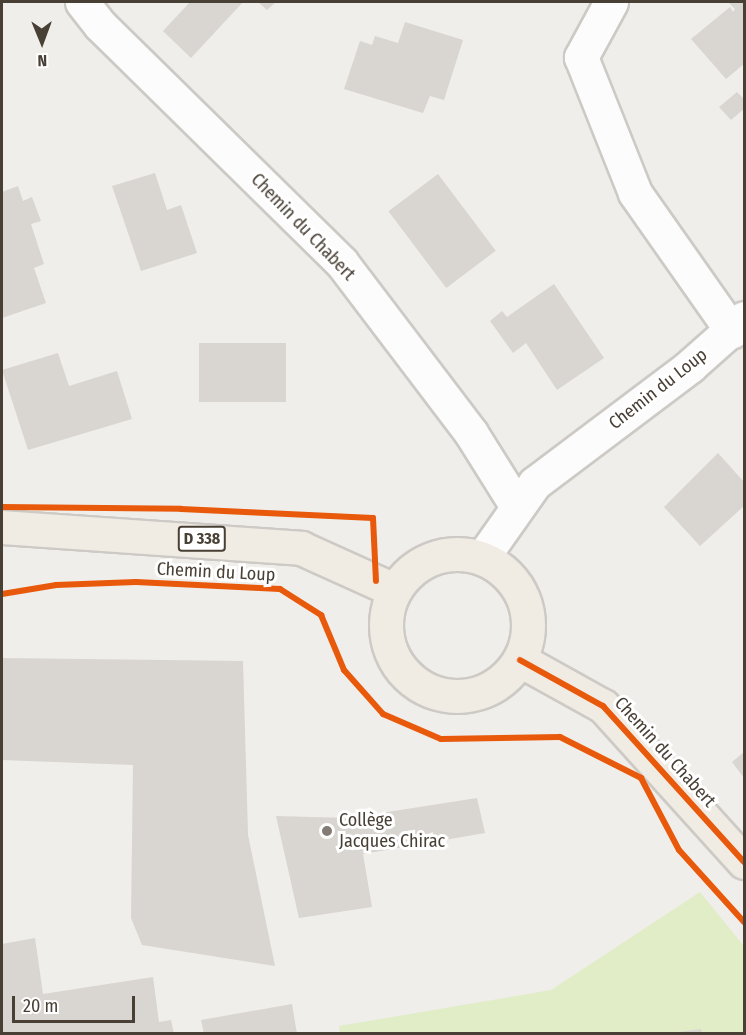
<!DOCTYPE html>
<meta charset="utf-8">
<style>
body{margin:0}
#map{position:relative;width:746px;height:1035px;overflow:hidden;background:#f0eeea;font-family:"Fira Sans Condensed",sans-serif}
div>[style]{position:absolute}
.green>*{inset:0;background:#e0edc7}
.building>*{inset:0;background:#d9d5d0;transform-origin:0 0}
.roads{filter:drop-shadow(2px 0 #cdcac6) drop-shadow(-2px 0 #cdcac6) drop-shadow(0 2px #cdcac6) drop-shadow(0 -2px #cdcac6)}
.street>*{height:33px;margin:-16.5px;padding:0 16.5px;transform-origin:16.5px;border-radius:16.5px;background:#fdfcfc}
.primary>*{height:33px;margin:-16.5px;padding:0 16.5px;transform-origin:16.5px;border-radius:16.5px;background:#f1ece3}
.primary>.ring{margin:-16.5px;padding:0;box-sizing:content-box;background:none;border:33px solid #f1ece3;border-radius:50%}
.cycleway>*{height:6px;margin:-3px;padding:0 3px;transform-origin:3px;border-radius:3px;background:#e8590c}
.dots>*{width:16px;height:16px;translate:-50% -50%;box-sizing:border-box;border:3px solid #fff;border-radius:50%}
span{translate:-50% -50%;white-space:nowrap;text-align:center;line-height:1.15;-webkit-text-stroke:6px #fff;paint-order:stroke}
.shield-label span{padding:2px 4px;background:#fff;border:2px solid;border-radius:4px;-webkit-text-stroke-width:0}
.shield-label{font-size:16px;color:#483f35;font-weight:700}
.street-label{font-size:18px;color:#483f35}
.poi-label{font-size:18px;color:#483f35}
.left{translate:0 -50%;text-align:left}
.frame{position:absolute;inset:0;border:3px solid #483f35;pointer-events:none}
.north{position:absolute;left:12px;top:12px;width:60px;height:60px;-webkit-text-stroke:4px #fff;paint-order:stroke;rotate:179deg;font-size:16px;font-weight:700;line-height:24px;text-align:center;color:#483f35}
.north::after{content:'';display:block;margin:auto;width:21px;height:27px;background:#483f35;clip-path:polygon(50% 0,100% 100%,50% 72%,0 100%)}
.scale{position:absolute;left:12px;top:996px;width:123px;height:27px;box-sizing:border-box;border:3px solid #483f35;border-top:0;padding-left:8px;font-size:18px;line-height:21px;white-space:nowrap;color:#483f35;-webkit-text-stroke:4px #fff;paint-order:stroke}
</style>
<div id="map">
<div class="green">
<i style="clip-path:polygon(700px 892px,744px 946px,744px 1033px,340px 1034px,339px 1026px,551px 990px)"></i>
</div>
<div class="building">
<i style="clip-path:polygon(190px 2px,243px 2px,191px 58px,163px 31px)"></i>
<i style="clip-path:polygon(258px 2px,276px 2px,267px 10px)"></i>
<i style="clip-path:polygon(728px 2px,744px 2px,744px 64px,726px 79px,691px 39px,730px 7px,733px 12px,735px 9px)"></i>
<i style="clip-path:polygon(405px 22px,463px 40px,444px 100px,430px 96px,423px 113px,344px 89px,360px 41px,372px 45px,375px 36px,398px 43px)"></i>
<i style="clip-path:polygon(737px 92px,744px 99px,744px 109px,731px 120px,719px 107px)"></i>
<i style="clip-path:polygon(155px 173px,167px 210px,181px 205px,197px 253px,141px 271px,112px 186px)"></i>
<i style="left:438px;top:174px;width:96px;height:62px;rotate:53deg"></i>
<i style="clip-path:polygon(18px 186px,23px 201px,32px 197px,41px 221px,31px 224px,44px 264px,34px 268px,46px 303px,2px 318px,2px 192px)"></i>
<i style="clip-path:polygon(554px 284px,604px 358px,557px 390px,526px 343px,513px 353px,490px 321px,502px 311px,507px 317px)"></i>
<i style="left:199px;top:343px;width:87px;height:59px"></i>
<i style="clip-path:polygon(58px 353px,69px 386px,117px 371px,132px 419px,28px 450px,2px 370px)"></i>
<i style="clip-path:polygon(718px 453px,744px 482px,744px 506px,700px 546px,664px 507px)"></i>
<i style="clip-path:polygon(2px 658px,243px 661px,248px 835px,275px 966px,142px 945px,131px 918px,133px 765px,2px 760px)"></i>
<i style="clip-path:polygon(744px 752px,744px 778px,732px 762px)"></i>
<i style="clip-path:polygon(477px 798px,485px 833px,363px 854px,372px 907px,299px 918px,276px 816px,349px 818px)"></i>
<i style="clip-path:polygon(35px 938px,43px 994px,153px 977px,159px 1022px,171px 1020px,174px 1034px,2px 1034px,2px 944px)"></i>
<i style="clip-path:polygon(292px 1004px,297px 1034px,204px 1034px,201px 1020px)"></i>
<i style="clip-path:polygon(701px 1029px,702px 1034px,679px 1034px,679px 1032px)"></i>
</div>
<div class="roads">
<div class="street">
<i style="left:82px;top:2px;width:29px;rotate:52deg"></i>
<i style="left:100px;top:25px;width:339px;rotate:44.5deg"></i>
<i style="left:342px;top:263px;width:213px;rotate:52.8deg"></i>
<i style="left:471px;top:433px;width:85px;rotate:58deg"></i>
<i style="left:611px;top:2px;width:63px;rotate:118.6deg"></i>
<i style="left:581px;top:57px;width:146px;rotate:68.3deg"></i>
<i style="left:635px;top:193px;width:169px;rotate:54.9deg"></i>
<i style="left:482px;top:558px;width:92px;rotate:-54.8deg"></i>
<i style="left:535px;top:483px;width:194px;rotate:-37deg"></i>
<i style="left:690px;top:366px;width:72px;rotate:-41.6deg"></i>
</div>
<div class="primary">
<i style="left:2px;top:527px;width:300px;rotate:4deg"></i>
<i style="left:301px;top:548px;width:102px;rotate:24.3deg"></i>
<i class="ring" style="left:386px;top:554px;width:109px;height:109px"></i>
<i style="left:520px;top:660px;width:95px;rotate:29deg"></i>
<i style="left:603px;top:706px;width:210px;rotate:47.9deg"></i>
</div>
</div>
<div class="cycleway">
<i style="left:2px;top:507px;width:179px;rotate:0.6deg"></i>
<i style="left:181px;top:509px;width:192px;rotate:2.7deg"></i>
<i style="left:373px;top:518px;width:63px;rotate:87.3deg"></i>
<i style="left:2px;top:594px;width:55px;rotate:-9.5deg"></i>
<i style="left:56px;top:585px;width:80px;rotate:-2.1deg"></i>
<i style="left:136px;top:582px;width:144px;rotate:2.8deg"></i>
<i style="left:280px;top:589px;width:49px;rotate:32.4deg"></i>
<i style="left:321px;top:615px;width:60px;rotate:67.3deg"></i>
<i style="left:344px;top:670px;width:59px;rotate:48.4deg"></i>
<i style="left:383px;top:714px;width:63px;rotate:23.3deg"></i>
<i style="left:441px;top:739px;width:119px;rotate:-1deg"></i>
<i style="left:560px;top:737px;width:91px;rotate:26.8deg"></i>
<i style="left:641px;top:778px;width:81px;rotate:62.2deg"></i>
<i style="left:679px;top:850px;width:97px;rotate:47.9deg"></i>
<i style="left:520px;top:660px;width:95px;rotate:29deg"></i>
<i style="left:603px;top:706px;width:210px;rotate:47.9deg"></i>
</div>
<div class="dots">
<i style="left:327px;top:831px;background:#837c74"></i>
</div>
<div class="shield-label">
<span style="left:202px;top:539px">D 338</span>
</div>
<div class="street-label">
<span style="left:303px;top:227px;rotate:46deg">Chemin du Chabert</span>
<span style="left:658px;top:389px;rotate:-38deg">Chemin du Loup</span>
<span style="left:216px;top:572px;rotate:3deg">Chemin du Loup</span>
<span style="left:665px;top:752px;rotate:48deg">Chemin du Chabert</span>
</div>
<div class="poi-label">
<span class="left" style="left:339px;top:831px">Collège<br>Jacques Chirac</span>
</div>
<div class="frame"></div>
<div class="north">N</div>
<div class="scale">20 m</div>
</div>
